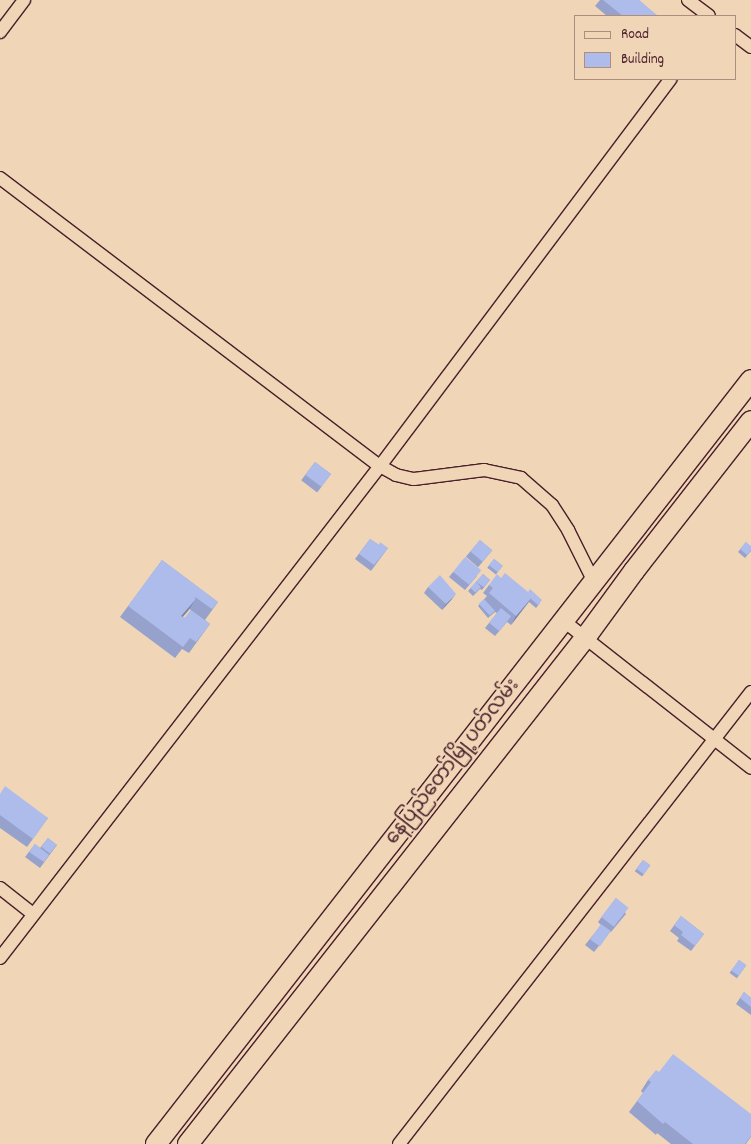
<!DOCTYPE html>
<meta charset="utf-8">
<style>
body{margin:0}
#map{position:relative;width:751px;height:1144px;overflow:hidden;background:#f0d6b7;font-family:Dekko,"Noto Sans Myanmar",sans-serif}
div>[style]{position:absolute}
.roads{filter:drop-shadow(1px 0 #4a1f2b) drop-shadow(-1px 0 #4a1f2b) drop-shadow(0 1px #4a1f2b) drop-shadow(0 -1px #4a1f2b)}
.street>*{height:12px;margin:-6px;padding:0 6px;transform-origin:6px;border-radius:6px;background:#f0d6b7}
.primary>*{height:20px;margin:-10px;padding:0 10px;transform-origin:10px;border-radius:10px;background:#f0d6b7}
.wall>*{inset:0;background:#96a2cb;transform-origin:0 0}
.shaded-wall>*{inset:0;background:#7a84a5}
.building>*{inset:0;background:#aebcec;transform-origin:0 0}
span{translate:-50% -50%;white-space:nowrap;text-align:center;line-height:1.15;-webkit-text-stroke:4px #f0d6b7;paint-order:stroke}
.street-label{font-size:19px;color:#4a1f2b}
.legend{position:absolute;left:574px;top:15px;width:162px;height:65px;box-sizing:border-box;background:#f0d6b7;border:1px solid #ae8d7f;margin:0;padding:6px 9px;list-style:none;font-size:15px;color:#4a1f2b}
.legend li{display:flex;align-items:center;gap:10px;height:25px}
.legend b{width:25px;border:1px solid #ae8d7f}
</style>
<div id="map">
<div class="roads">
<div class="street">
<i style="left:688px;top:0;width:26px;rotate:37deg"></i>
<i style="left:0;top:32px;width:40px;rotate:-53deg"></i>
<i style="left:735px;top:35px;width:20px;rotate:37deg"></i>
<i style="left:0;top:178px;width:477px;rotate:37.2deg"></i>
<i style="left:380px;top:466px;width:18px;rotate:29deg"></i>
<i style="left:396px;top:475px;width:18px;rotate:13deg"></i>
<i style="left:414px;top:479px;width:71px;rotate:-7.3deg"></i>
<i style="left:484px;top:470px;width:38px;rotate:12deg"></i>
<i style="left:521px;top:478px;width:41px;rotate:41.1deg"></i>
<i style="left:552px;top:505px;width:30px;rotate:57deg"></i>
<i style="left:568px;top:530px;width:58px;rotate:63.4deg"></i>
<i style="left:565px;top:622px;width:236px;rotate:38.1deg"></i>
<i style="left:0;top:888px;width:42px;rotate:38.2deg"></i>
<i style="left:0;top:958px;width:622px;rotate:-52.32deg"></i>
<i style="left:380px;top:466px;width:484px;rotate:-53.1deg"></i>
<i style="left:399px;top:1144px;width:573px;rotate:-52.09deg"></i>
</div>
<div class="primary">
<i style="left:156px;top:1144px;width:968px;rotate:-52.09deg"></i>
<i style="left:188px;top:1144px;width:643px;rotate:-51.88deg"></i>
<i style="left:585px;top:638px;width:83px;rotate:-53.8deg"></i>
<i style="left:634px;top:571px;width:190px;rotate:-52deg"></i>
</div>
</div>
<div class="wall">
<i style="clip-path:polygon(600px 0,639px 0,656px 16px,607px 16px,595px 6px)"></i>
<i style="left:315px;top:462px;width:20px;height:23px;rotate:37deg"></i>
<i style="clip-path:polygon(370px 539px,379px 545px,388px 548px,371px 571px,355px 559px)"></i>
<i style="left:480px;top:540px;width:16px;height:22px;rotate:40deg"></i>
<i style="clip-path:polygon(746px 542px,751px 551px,745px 558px,738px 552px)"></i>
<i style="left:494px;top:559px;width:11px;height:11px;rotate:38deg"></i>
<i style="clip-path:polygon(evenodd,162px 560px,218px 602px,205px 620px,210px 624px,202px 635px,189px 653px,182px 649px,175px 658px,120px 617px,162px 560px,189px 609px,191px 610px,185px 618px,183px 617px,189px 609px)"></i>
<i style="clip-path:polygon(453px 572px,477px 576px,465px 590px,449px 577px)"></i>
<i style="clip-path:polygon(483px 574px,490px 580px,482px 590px,480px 589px,473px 596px,468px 591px)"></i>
<i style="clip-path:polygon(501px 578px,540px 603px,536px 608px,529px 602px,511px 625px,507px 622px,495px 636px,485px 628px,497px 613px,495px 612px,488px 618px,478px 606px,487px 596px,483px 593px,489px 585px)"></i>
<i style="clip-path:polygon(428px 587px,452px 599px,442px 610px,424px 593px)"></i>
<i style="clip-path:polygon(0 794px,48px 818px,27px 847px,0 828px)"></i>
<i style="clip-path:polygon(48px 838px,57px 845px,40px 868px,25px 857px,35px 844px,40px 848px)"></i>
<i style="left:643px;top:860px;width:9px;height:14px;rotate:36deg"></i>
<i style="clip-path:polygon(616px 898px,626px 914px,611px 932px,610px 932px,594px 952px,585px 945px,601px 925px,598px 922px)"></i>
<i style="clip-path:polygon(681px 916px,704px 934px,691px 951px,677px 941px,679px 938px,670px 931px)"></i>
<i style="left:739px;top:960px;width:9px;height:16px;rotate:36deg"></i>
<i style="clip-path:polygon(744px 992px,751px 998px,751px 1015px,736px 1004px)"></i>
<i style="clip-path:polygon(659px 1072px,751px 1114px,751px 1137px,746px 1144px,671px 1144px,657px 1133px,656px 1135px,629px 1112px,643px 1093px,641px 1091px,648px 1080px)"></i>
</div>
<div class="shaded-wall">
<i style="clip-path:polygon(456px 594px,452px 599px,442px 610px,446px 604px)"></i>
<i style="clip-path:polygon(533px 596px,527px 604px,511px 625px,516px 616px)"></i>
<i style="clip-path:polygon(195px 600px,188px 611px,173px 627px,181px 616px)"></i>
</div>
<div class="building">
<i style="clip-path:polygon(603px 0,639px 0,657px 15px,656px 16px,623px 16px)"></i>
<i style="left:315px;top:462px;width:20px;height:16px;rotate:37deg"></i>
<i style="clip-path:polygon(370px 539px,379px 545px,380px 542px,388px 548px,374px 565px,359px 554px)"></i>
<i style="left:480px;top:540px;width:16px;height:15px;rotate:40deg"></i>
<i style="clip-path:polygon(746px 542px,751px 546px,751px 550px,747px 555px,740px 549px)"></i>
<i style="left:465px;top:557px;width:21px;height:19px;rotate:39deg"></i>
<i style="left:494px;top:559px;width:11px;height:8px;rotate:38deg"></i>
<i style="clip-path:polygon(162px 560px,218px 602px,212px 609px,195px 597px,195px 600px,181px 616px,185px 618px,191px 610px,210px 624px,196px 642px,190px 638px,183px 647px,128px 606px)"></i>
<i style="clip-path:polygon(505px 573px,533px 596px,516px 616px,489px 593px,493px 588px,489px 585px,497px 574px,501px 578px)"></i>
<i style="clip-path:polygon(483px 574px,490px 580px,484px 587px,476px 582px)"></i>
<i style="clip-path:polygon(440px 575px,456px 594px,446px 604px,428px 587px)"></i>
<i style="left:476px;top:582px;width:7px;height:8px;rotate:45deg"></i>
<i style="clip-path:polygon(530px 589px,542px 600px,538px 605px,531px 599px,533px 596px,528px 592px)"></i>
<i style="left:484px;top:599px;width:16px;height:7px;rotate:47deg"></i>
<i style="left:501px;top:608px;width:13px;height:19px;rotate:39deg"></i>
<i style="clip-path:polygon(5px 786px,48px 818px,33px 839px,0 815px,0 794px)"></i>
<i style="left:48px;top:838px;width:11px;height:11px;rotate:38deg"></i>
<i style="clip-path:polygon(35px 844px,49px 855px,44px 862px,29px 852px)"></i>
<i style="left:643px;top:860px;width:9px;height:11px;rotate:36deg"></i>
<i style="left:616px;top:898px;width:16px;height:24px;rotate:38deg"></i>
<i style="clip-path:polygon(681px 916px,704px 934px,695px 946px,681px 935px,683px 932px,674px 925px)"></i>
<i style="left:601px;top:924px;width:12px;height:19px;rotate:35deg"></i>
<i style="left:739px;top:960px;width:9px;height:13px;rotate:36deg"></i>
<i style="clip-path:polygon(744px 992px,751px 998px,751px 1007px,740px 998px)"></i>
<i style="clip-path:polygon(673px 1054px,751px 1114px,751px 1136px,745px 1144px,693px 1144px,665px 1122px,663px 1124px,637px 1101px,651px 1082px,648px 1080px,656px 1070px,659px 1072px)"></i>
</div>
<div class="street-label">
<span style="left:454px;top:763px;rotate:-52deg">နေပြည်တော်မြို့ပတ်လမ်း</span>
</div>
<ul class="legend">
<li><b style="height:6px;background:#f0d6b7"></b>Road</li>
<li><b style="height:14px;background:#aebcec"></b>Building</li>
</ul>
</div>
